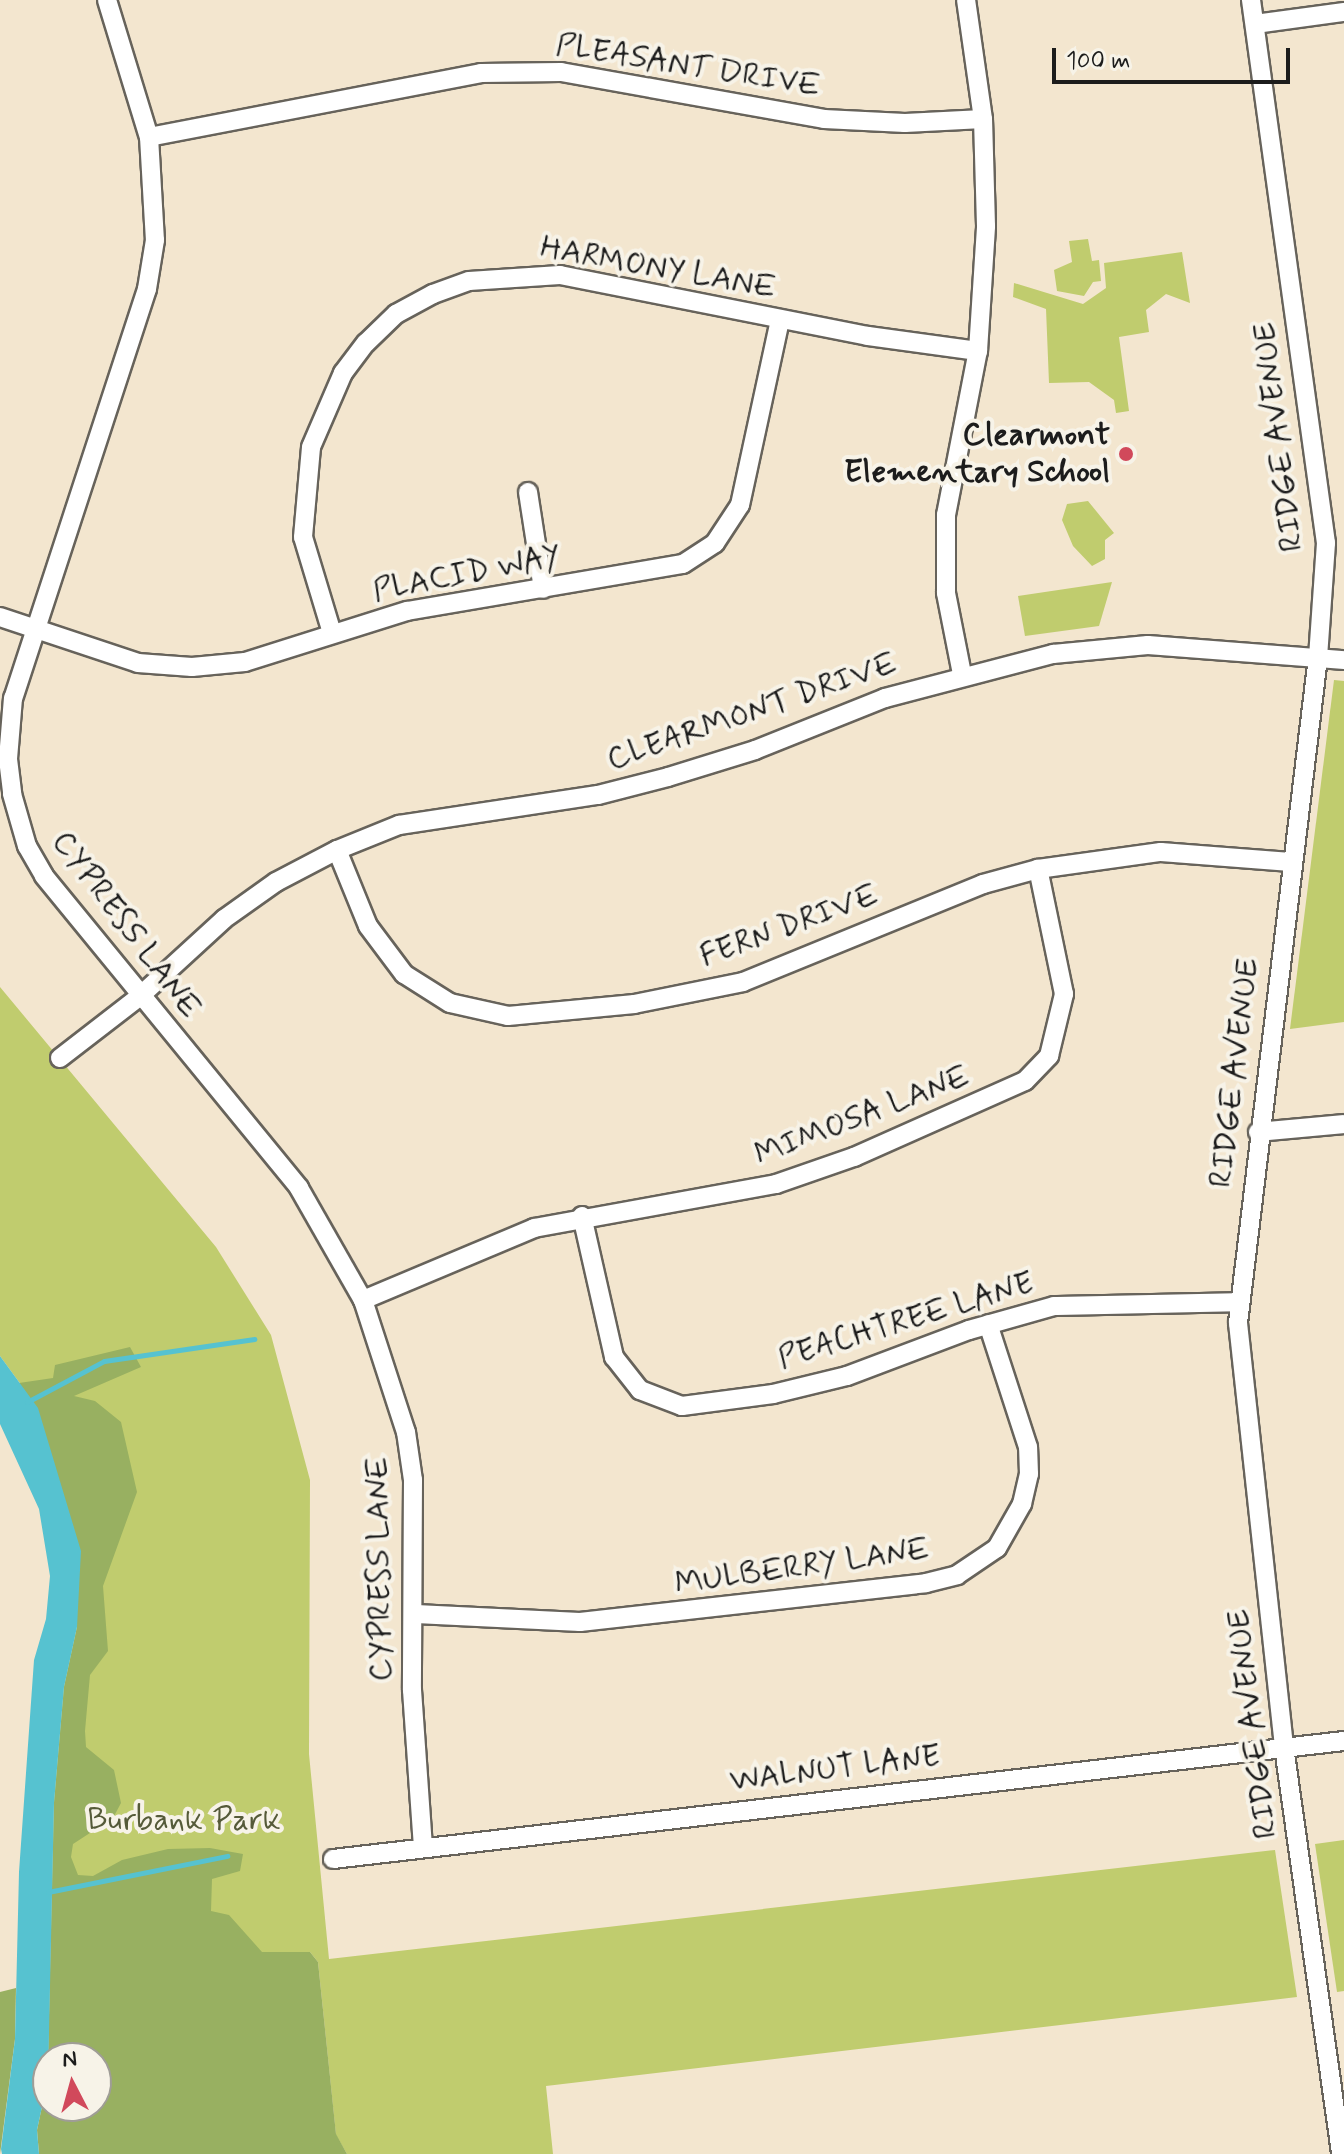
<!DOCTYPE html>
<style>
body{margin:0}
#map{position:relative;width:1344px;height:2154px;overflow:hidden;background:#f3e6cf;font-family:Mynerve,sans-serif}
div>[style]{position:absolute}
.green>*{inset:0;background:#c0cc6e}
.forest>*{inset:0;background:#98b061}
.water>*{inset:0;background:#56c2d0}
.stream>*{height:5px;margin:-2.5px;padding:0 2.5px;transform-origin:2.5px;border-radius:2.5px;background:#56c2d0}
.roads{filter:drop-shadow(2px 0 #67635b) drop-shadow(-2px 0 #67635b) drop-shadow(0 2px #67635b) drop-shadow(0 -2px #67635b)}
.street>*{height:18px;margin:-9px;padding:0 9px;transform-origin:9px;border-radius:9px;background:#fff}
.dots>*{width:22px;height:22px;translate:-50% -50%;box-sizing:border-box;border:4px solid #f7f3e8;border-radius:50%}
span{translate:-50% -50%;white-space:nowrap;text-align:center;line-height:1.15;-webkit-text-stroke:8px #f7f3e8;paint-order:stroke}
.street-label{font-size:32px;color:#1c1c1c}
.poi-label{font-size:32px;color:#1c1c1c;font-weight:700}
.right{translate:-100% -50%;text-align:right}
.park-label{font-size:32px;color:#555a39}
.north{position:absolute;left:32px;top:2042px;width:80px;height:80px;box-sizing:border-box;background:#f7f3e8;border:2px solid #9f9d96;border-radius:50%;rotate:354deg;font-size:22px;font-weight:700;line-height:32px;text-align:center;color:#1c1c1c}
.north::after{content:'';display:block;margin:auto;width:28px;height:36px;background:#d1495b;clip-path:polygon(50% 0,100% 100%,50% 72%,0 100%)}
.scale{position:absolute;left:1052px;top:48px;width:238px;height:36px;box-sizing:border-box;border:4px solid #1c1c1c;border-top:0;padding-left:10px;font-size:24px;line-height:28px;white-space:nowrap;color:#1c1c1c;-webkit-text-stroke:6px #f7f3e8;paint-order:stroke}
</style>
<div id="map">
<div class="green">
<i style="clip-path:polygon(1088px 239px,1092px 261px,1099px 260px,1101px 281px,1093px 282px,1084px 296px,1057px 291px,1054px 270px,1072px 262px,1069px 241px)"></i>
<i style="clip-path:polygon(1182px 252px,1190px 303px,1166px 294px,1146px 310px,1149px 332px,1119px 337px,1129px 411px,1116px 413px,1114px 400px,1089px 382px,1049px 383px,1046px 309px,1013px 297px,1014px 283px,1083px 304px,1106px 288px,1104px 263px)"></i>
<i style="clip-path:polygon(1088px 501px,1114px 533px,1105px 540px,1105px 559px,1092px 566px,1073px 546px,1062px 520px,1067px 504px)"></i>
<i style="clip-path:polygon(1112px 582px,1099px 626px,1025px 636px,1018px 596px)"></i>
<i style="clip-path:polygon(1334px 680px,1344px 681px,1344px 1022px,1290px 1029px)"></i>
<i style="clip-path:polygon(0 987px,216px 1247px,271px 1335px,310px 1480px,309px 1754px,329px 1959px,1275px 1850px,1297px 1997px,546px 2086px,553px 2154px,347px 2154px,336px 2135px,318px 1962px,310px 1952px,262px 1952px,50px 1985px,54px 1803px,64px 1687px,77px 1627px,38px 1408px,0 1356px)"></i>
<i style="clip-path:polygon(1344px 1840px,1344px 1991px,1337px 1992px,1315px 1844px)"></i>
</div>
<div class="forest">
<i style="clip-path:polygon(130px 1347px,141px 1367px,74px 1396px,95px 1401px,121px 1422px,137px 1492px,103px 1586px,108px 1651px,90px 1675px,85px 1731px,86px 1747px,114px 1770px,121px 1803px,113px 1818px,73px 1844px,71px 1857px,78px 1875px,93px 1876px,122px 1860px,168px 1849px,210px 1848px,243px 1854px,240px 1871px,212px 1879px,211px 1911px,229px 1915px,262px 1952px,310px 1952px,318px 1962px,336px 2134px,347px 2154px,39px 2154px,37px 2130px,48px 2078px,48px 2106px,96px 2106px,96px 2058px,48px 2058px,54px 1803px,64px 1687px,77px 1627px,19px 1383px,53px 1378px,55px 1365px)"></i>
<i style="clip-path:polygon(16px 1988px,15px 2039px,0 2154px,0 1992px)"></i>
</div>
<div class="water">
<i style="clip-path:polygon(0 1356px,38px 1408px,81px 1551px,77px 1627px,64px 1687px,54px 1803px,48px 2079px,37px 2130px,39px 2154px,2px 2154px,1px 2149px,15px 2039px,19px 1872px,34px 1660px,46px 1619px,50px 1576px,39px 1509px,0 1424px)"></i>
</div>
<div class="stream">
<i style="left:27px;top:1402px;width:87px;rotate:-28deg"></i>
<i style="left:104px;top:1361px;width:152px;rotate:-8.3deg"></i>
<i style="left:48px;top:1892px;width:183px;rotate:-11.4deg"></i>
</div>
<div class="roads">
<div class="street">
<i style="left:107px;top:0;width:143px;rotate:73deg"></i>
<i style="left:149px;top:137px;width:103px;rotate:86.7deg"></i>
<i style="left:155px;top:240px;width:50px;rotate:99.3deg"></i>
<i style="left:147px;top:289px;width:430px;rotate:108.1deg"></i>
<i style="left:13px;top:698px;width:61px;rotate:94.7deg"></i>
<i style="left:8px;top:759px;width:35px;rotate:83deg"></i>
<i style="left:12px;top:794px;width:54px;rotate:73.9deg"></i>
<i style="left:27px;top:846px;width:34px;rotate:60deg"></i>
<i style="left:44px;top:876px;width:403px;rotate:50.7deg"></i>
<i style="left:299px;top:1188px;width:129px;rotate:60.3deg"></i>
<i style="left:363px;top:1300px;width:139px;rotate:72deg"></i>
<i style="left:406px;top:1432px;width:49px;rotate:81.7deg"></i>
<i style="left:413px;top:1480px;width:210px;rotate:90.3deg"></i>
<i style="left:412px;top:1690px;width:158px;rotate:86deg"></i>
<i style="left:1251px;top:0;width:548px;rotate:82.14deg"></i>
<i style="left:1326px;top:543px;width:114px;rotate:94deg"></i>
<i style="left:1318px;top:657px;width:671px;rotate:96.85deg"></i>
<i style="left:1238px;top:1323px;width:426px;rotate:83.8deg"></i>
<i style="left:1284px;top:1747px;width:411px;rotate:82deg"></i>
<i style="left:1255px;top:24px;width:90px;rotate:-7.7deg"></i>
<i style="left:149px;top:137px;width:338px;rotate:-10.9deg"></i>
<i style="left:481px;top:73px;width:80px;rotate:-0.7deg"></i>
<i style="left:561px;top:72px;width:267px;rotate:10.1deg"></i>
<i style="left:824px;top:119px;width:81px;rotate:2.8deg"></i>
<i style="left:905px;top:123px;width:78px;rotate:-2.9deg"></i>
<i style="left:528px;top:492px;width:98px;rotate:81.2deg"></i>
<i style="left:0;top:617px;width:145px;rotate:18.4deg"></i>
<i style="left:138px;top:663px;width:54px;rotate:4.2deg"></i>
<i style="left:192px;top:667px;width:53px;rotate:-5.4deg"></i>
<i style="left:245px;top:662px;width:170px;rotate:-17.5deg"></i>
<i style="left:407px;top:611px;width:280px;rotate:-9.7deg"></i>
<i style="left:683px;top:564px;width:38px;rotate:-33deg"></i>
<i style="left:715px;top:543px;width:45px;rotate:-56.7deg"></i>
<i style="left:740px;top:505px;width:189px;rotate:-77.8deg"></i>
<i style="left:332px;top:633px;width:100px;rotate:-106.8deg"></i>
<i style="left:303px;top:537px;width:90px;rotate:-84.9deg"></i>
<i style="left:311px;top:447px;width:81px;rotate:-66.6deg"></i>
<i style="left:343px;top:373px;width:38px;rotate:-53deg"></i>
<i style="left:366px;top:343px;width:42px;rotate:-44deg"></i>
<i style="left:396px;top:314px;width:42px;rotate:-28.4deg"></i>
<i style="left:433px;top:294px;width:38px;rotate:-20deg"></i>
<i style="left:469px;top:281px;width:91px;rotate:-3.8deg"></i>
<i style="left:560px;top:275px;width:314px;rotate:11.2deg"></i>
<i style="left:868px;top:336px;width:111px;rotate:7.8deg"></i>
<i style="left:962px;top:674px;width:83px;rotate:-101.2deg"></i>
<i style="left:946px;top:593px;width:78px;rotate:-90deg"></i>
<i style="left:946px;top:515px;width:167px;rotate:-79deg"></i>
<i style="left:978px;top:351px;width:125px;rotate:-86.3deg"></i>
<i style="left:986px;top:226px;width:107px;rotate:-91.6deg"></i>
<i style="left:983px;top:119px;width:120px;rotate:-98.1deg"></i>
<i style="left:337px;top:850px;width:82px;rotate:67.8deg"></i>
<i style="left:368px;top:926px;width:60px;rotate:53.1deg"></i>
<i style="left:404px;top:974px;width:54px;rotate:32.2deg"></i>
<i style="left:450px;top:1003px;width:59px;rotate:12.6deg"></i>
<i style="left:508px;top:1016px;width:127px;rotate:-5.4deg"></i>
<i style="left:634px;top:1004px;width:111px;rotate:-11.4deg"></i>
<i style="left:743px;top:982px;width:259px;rotate:-22.2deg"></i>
<i style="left:983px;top:884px;width:57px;rotate:-15.3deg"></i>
<i style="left:1038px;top:869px;width:124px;rotate:-7.9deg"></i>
<i style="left:1161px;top:852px;width:130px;rotate:4.4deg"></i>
<i style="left:60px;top:1058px;width:100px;rotate:-37.7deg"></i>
<i style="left:139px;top:997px;width:115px;rotate:-42.5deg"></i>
<i style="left:224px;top:919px;width:64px;rotate:-35.4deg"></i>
<i style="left:276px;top:882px;width:69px;rotate:-27.7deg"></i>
<i style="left:337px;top:850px;width:67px;rotate:-22deg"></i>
<i style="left:399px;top:825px;width:201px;rotate:-8.6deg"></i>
<i style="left:598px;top:795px;width:72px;rotate:-14.4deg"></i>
<i style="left:668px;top:777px;width:91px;rotate:-17.2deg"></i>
<i style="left:755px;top:750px;width:140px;rotate:-21.8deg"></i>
<i style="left:885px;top:698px;width:174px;rotate:-14.7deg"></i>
<i style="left:1053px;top:654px;width:95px;rotate:-5.4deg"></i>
<i style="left:1148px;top:645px;width:197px;rotate:4.4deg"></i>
<i style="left:1258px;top:1132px;width:86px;rotate:-5.3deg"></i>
<i style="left:582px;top:1216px;width:145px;rotate:77.2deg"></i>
<i style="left:614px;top:1357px;width:42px;rotate:51.8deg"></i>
<i style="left:640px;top:1390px;width:45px;rotate:20.9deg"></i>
<i style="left:682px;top:1406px;width:92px;rotate:-7.5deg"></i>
<i style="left:773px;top:1394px;width:76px;rotate:-13.7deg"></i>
<i style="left:847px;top:1376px;width:130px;rotate:-20.7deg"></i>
<i style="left:969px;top:1330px;width:88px;rotate:-15.8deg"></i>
<i style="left:1054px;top:1306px;width:184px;rotate:-1.2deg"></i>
<i style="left:363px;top:1300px;width:186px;rotate:-22.8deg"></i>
<i style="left:534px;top:1228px;width:246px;rotate:-10.3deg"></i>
<i style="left:776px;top:1184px;width:83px;rotate:-19.1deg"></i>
<i style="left:854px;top:1157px;width:187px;rotate:-24deg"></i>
<i style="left:1025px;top:1081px;width:35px;rotate:-46deg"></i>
<i style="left:1049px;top:1056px;width:64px;rotate:-76.4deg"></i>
<i style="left:1064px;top:994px;width:128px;rotate:-101.7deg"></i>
<i style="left:416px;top:1614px;width:164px;rotate:2.8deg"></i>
<i style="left:580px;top:1622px;width:348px;rotate:-6.4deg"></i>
<i style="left:926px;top:1583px;width:32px;rotate:-14deg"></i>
<i style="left:957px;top:1575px;width:48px;rotate:-34deg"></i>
<i style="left:997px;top:1548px;width:51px;rotate:-60.4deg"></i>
<i style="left:1022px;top:1504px;width:31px;rotate:-77deg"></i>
<i style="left:1029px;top:1474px;width:27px;rotate:-92deg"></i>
<i style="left:1028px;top:1447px;width:129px;rotate:-108deg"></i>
<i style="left:333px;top:1859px;width:1018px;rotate:-6.66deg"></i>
</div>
</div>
<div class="dots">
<i style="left:1126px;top:454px;background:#d1495b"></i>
</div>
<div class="street-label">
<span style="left:688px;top:66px;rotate:9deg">PLEASANT DRIVE</span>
<span style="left:658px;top:268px;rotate:10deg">HARMONY LANE</span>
<span style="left:1279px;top:437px;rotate:-97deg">RIDGE AVENUE</span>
<span style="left:467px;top:574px;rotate:-11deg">PLACID WAY</span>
<span style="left:752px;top:712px;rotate:-19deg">CLEARMONT DRIVE</span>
<span style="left:126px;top:925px;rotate:53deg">CYPRESS LANE</span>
<span style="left:789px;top:926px;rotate:-20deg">FERN DRIVE</span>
<span style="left:1235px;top:1073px;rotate:-83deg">RIDGE AVENUE</span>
<span style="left:862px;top:1116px;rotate:-21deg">MIMOSA LANE</span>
<span style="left:906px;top:1321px;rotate:-17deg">PEACHTREE LANE</span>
<span style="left:802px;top:1567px;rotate:-8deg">MULBERRY LANE</span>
<span style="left:380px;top:1569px;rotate:-91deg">CYPRESS LANE</span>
<span style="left:1253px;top:1724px;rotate:-97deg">RIDGE AVENUE</span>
<span style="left:835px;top:1769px;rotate:-7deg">WALNUT LANE</span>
</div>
<div class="poi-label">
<span class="right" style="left:1110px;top:454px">Clearmont<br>Elementary School</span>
</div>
<div class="park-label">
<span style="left:184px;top:1820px">Burbank Park</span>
</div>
<div class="north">N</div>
<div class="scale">100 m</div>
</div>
